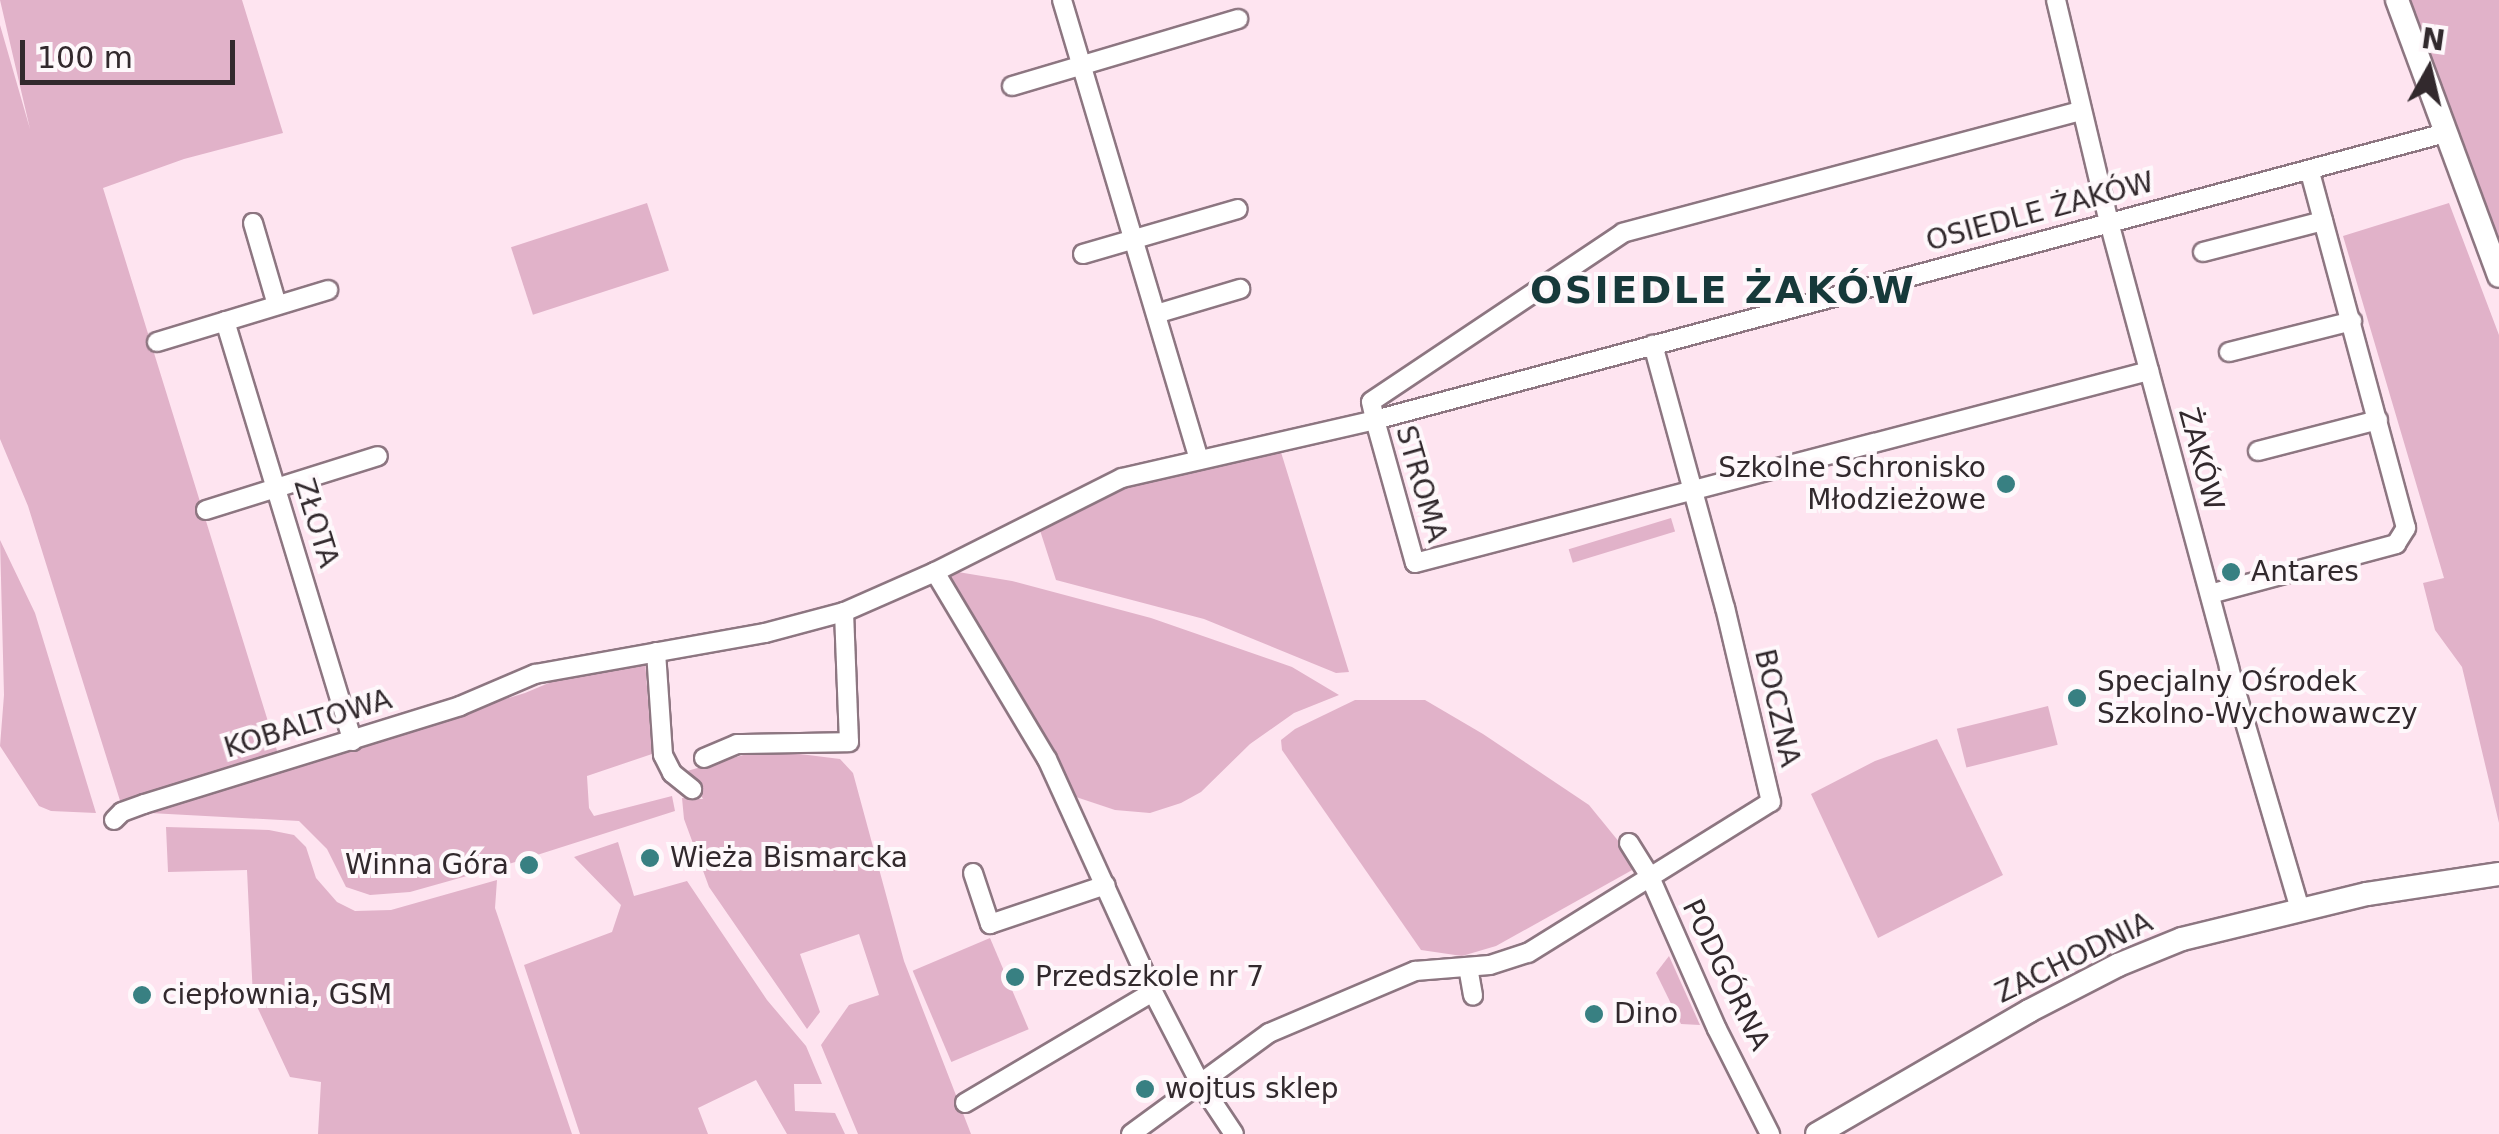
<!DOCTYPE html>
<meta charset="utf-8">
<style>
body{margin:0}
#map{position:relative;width:2499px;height:1134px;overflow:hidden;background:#fee4f0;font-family:"DejaVu Sans",sans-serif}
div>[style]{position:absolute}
.green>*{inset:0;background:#e1b2c9;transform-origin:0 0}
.roads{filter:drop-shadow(2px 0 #8d7681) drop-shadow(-2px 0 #8d7681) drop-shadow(0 2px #8d7681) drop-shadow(0 -2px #8d7681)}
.minor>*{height:18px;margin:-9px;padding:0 9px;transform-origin:9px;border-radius:9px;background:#fff}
.tertiary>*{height:22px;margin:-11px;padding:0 11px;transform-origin:11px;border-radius:11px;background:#fff}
.dots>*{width:28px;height:28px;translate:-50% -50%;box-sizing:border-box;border:5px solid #fef8fb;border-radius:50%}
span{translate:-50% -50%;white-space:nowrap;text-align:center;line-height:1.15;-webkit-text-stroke:8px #fef8fb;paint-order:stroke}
.street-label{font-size:28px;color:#32292d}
.poi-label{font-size:28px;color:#32292d}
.right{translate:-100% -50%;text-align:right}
.left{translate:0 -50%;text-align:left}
.district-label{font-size:38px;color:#16393a;font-weight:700;letter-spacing:2.5px}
.north{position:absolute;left:2379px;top:20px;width:100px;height:100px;-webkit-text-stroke:8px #fef8fb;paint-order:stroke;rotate:8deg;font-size:28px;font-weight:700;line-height:40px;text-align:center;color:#32292d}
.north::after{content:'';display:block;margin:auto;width:35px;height:45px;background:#32292d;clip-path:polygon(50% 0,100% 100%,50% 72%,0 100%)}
.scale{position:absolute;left:20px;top:40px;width:215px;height:45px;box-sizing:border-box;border:5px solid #32292d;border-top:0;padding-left:12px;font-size:30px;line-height:35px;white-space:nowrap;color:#32292d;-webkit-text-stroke:8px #fef8fb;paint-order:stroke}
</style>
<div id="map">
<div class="green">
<i style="clip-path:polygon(0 0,242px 0,283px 133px,184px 159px,103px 188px,279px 757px,122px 807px,28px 506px,0 439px,0 25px,30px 129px)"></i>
<i style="clip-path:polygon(2407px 0,2499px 0,2499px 245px)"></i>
<i style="left:647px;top:203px;width:71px;height:143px;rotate:72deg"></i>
<i style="clip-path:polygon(2449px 203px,2499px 335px,2499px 823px,2462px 667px,2435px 630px,2423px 583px,2444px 578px,2343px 236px)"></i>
<i style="clip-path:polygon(1280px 449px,1349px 672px,1336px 673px,1204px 619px,1056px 580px,1036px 518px,1120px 471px)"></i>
<i style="left:1671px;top:518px;width:14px;height:107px;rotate:73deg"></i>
<i style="clip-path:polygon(0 540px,35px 613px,96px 813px,51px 811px,39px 806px,0 746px,4px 695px)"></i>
<i style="clip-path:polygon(946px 570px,1012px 581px,1151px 618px,1292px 667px,1339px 695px,1294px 713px,1250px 744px,1201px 792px,1181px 803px,1150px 813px,1115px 810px,1076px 797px)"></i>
<i style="clip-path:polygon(645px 660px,652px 754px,587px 776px,589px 808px,594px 816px,672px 796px,675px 811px,506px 865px,410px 892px,370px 895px,346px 887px,327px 849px,299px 821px,150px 813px,235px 782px,525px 693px,563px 677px)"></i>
<i style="clip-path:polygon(1355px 700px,1425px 700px,1483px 734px,1589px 805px,1633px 859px,1634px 869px,1496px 946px,1462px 956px,1421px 950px,1282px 750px,1281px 740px,1295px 729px)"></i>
<i style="left:2048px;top:706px;width:40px;height:94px;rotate:76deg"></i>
<i style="clip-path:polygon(1937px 739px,2003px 875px,1878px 938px,1811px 794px,1875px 761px)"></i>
<i style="clip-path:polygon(792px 753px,840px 759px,853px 773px,904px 961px,971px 1134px,858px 1134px,821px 1045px,849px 1005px,879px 995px,859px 934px,800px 954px,820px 1012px,807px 1029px,709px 887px,684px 819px,682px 798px,703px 799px,687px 771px,747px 754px)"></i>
<i style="clip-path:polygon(166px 827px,269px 830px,294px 835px,306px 847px,316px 878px,337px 902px,355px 911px,391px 910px,497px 880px,495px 908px,572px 1134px,318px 1134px,321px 1082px,290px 1077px,253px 998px,247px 870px,168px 872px)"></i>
<i style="clip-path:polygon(618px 842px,634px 896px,687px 881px,767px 1000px,806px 1046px,822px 1084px,794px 1084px,795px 1111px,835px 1113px,845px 1134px,787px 1134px,756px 1080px,698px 1108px,708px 1134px,580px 1134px,524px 965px,612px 932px,621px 905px,574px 857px)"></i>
<i style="left:990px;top:938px;width:99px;height:84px;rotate:67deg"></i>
<i style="clip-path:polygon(1669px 956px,1700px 1025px,1681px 1024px,1656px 973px)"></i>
</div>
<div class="roads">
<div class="minor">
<i style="left:1062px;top:0;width:480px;rotate:73.4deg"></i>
<i style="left:2056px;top:0;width:228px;rotate:76.6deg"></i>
<i style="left:2109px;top:222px;width:462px;rotate:74.9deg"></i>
<i style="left:2229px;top:668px;width:251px;rotate:73.6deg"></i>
<i style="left:1012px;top:86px;width:236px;rotate:-16.5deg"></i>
<i style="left:2080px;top:111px;width:473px;rotate:165.1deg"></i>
<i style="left:1623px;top:233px;width:303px;rotate:146.2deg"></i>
<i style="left:1371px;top:402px;width:18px;rotate:77deg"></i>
<i style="left:1375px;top:420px;width:148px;rotate:74.4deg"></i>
<i style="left:1415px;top:563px;width:759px;rotate:-14.66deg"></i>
<i style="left:253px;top:223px;width:85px;rotate:73.7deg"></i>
<i style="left:2203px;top:252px;width:124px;rotate:-14.5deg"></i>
<i style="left:1083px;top:254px;width:161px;rotate:-16.2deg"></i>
<i style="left:1156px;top:314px;width:88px;rotate:-16.6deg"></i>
<i style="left:225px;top:321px;width:439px;rotate:73.1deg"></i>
<i style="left:157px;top:342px;width:179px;rotate:-16.9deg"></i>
<i style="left:2229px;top:352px;width:127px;rotate:-14.1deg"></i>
<i style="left:2258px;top:451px;width:124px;rotate:-14.5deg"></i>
<i style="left:206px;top:510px;width:180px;rotate:-17.4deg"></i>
<i style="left:935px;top:572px;width:209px;rotate:-26.7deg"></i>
<i style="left:1122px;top:478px;width:260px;rotate:-12.9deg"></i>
<i style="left:1375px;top:420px;width:1108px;rotate:-15.01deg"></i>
<i style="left:2210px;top:594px;width:193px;rotate:-15deg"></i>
<i style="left:2396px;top:544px;width:19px;rotate:-58deg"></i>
<i style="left:2406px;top:528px;width:370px;rotate:-105.1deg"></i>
<i style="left:656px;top:652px;width:103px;rotate:86.1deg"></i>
<i style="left:663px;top:755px;width:20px;rotate:63deg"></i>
<i style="left:672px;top:773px;width:26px;rotate:39deg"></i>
<i style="left:704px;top:758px;width:36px;rotate:-23deg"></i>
<i style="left:737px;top:744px;width:112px;rotate:-1deg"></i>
<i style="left:849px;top:742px;width:130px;rotate:-92.2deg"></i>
<i style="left:114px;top:820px;width:11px;rotate:-45deg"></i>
<i style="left:122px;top:812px;width:23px;rotate:-20deg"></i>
<i style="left:144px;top:804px;width:331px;rotate:-17.2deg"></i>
<i style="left:460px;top:706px;width:82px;rotate:-23.1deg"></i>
<i style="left:535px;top:674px;width:234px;rotate:-10.1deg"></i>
<i style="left:765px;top:633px;width:82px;rotate:-14.9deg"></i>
<i style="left:844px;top:612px;width:99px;rotate:-23.7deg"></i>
<i style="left:935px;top:572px;width:218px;rotate:59.1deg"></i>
<i style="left:1047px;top:759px;width:256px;rotate:65.5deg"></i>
<i style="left:1153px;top:992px;width:102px;rotate:62.7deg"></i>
<i style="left:1200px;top:1083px;width:61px;rotate:56.3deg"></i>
<i style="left:1629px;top:843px;width:38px;rotate:58deg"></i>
<i style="left:1649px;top:875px;width:168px;rotate:66.2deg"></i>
<i style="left:1717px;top:1029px;width:118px;rotate:63.2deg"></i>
<i style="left:973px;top:873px;width:54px;rotate:71.6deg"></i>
<i style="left:990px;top:924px;width:122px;rotate:-18.6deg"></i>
<i style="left:1468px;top:967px;width:29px;rotate:80deg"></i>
<i style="left:965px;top:1103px;width:218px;rotate:-30.6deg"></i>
<i style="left:1131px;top:1134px;width:171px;rotate:-36.2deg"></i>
<i style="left:1269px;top:1033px;width:159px;rotate:-23deg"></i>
<i style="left:1415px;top:971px;width:75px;rotate:-4.6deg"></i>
<i style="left:1490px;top:965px;width:40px;rotate:-18deg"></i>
<i style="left:1528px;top:953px;width:286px;rotate:-31.9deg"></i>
<i style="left:1771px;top:802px;width:199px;rotate:-103.3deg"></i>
<i style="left:1725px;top:608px;width:273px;rotate:-105.3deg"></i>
</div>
<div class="tertiary">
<i style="left:2397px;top:0;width:294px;rotate:69.7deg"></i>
<i style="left:1817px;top:1134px;width:245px;rotate:-30.1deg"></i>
<i style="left:2029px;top:1011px;width:100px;rotate:-27.3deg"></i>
<i style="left:2118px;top:965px;width:69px;rotate:-22.1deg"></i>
<i style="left:2182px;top:939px;width:190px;rotate:-13.7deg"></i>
<i style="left:2367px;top:894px;width:134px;rotate:-8.6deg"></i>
</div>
</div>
<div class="dots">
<i style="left:2006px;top:484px;background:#388082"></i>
<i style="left:2231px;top:572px;background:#388082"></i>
<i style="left:2077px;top:698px;background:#388082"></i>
<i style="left:650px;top:858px;background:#388082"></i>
<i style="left:529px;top:865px;background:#388082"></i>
<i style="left:1015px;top:977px;background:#388082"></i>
<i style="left:142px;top:995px;background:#388082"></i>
<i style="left:1594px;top:1014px;background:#388082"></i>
<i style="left:1145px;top:1089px;background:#388082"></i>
</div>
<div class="street-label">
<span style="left:2040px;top:212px;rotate:-15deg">OSIEDLE ŻAKÓW</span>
<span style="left:2201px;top:459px;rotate:75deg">ŻAKÓW</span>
<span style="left:1421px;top:484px;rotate:74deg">STROMA</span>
<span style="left:316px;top:523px;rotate:73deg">ZŁOTA</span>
<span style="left:1777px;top:708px;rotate:77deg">BOCZNA</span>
<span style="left:308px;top:724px;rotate:-17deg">KOBALTOWA</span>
<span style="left:2074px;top:958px;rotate:-26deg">ZACHODNIA</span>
<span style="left:1726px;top:975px;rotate:64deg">PODGÓRNA</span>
</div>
<div class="poi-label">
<span class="right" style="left:1986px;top:484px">Szkolne Schronisko<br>Młodzieżowe</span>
<span class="left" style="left:2251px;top:572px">Antares</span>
<span class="left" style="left:2097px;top:698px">Specjalny Ośrodek<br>Szkolno-Wychowawczy</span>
<span class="left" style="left:670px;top:858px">Wieża Bismarcka</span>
<span class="right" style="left:509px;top:865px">Winna Góra</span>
<span class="left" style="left:1035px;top:977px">Przedszkole nr 7</span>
<span class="left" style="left:162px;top:995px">ciepłownia, GSM</span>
<span class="left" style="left:1614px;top:1014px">Dino</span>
<span class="left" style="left:1165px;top:1089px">wojtus sklep</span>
</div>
<div class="district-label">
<span style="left:1723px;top:291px">OSIEDLE ŻAKÓW</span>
</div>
<div class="north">N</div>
<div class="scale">100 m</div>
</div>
